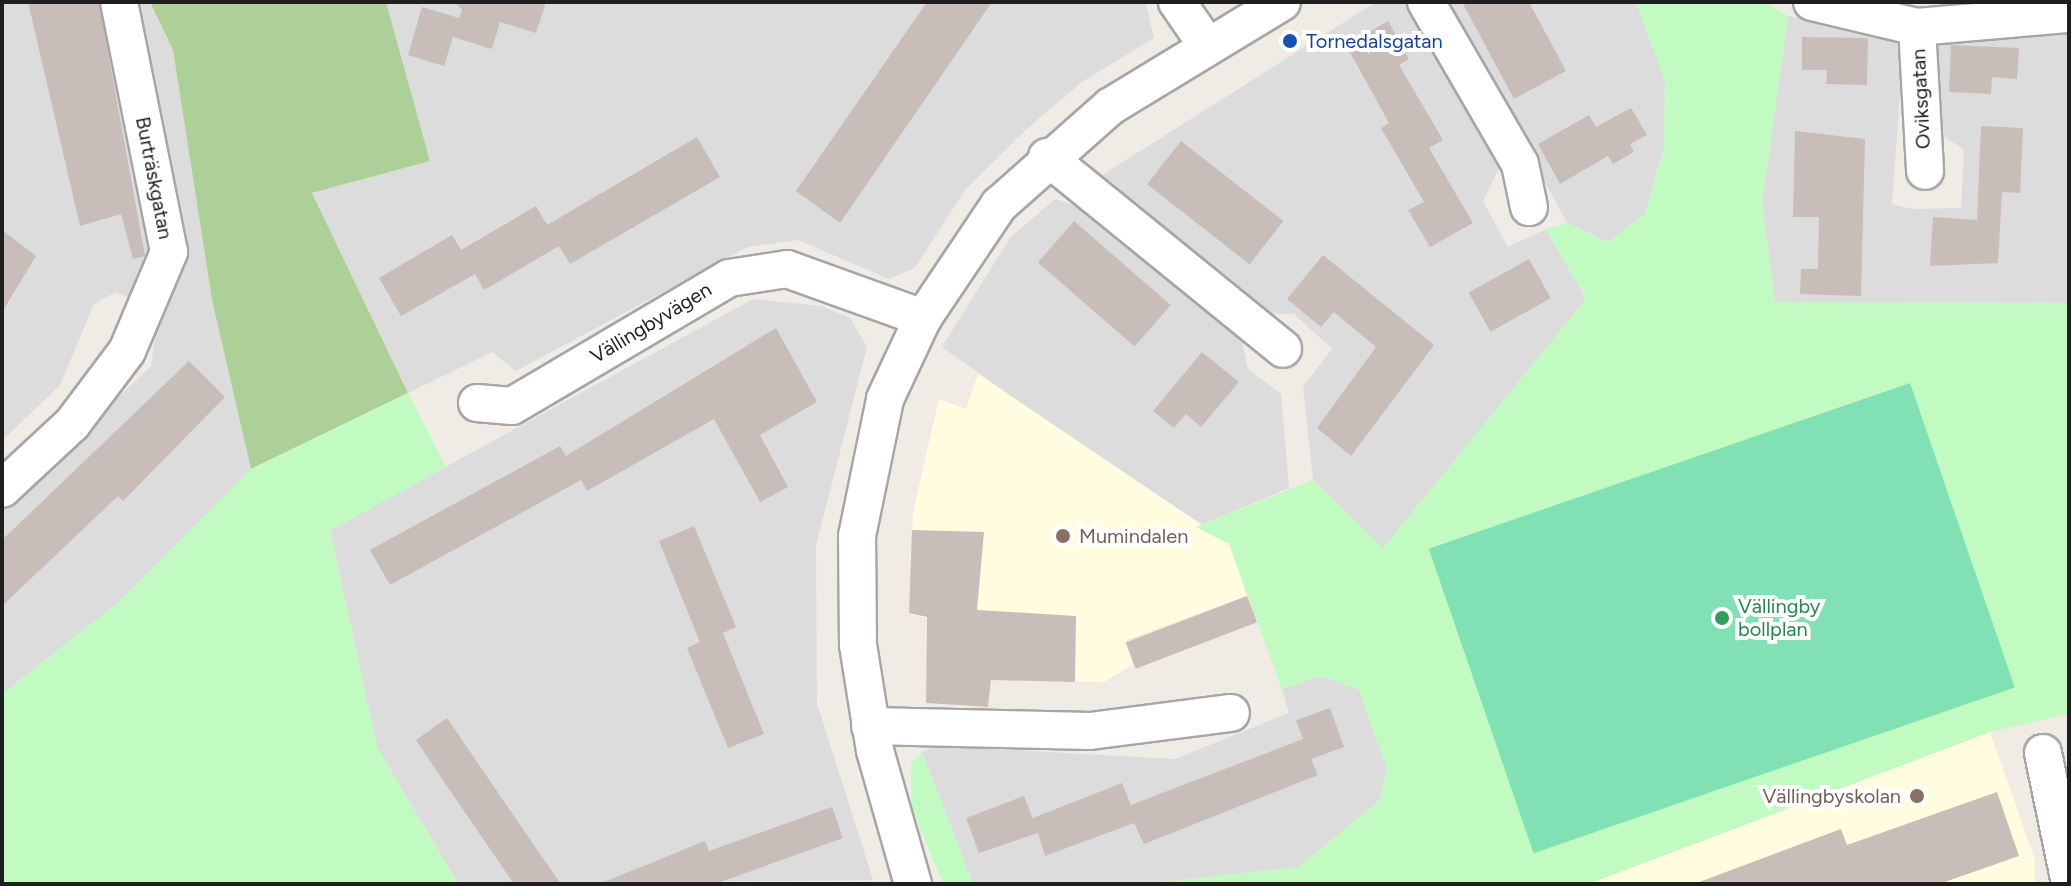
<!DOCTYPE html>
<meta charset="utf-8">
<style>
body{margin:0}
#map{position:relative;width:2071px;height:886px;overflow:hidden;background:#f0ebe5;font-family:Figtree,sans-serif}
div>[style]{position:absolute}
.residential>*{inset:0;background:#dddcdc}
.education>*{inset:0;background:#fffcdf}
.forest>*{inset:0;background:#add098}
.park>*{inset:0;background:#c1fbc1}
.pitch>*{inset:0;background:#81e1b4;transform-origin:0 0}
.building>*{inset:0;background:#c8bdb8;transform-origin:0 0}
.roads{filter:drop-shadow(2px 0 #a6a6a6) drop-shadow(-2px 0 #a6a6a6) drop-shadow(0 2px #a6a6a6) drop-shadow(0 -2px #a6a6a6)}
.street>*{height:36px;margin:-18px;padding:0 18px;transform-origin:18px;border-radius:18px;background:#fff}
.dots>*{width:22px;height:22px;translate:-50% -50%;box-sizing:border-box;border:4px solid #fff;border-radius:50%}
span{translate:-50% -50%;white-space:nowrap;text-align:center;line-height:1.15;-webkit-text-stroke:8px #fff;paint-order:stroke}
.transit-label{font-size:20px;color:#164399}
.left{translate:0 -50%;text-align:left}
.street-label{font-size:20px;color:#1f1f1f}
.education-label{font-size:20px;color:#785e54}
.right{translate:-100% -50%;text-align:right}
.leisure-label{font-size:20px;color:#27864d}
.frame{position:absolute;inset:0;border:4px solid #1f1f1f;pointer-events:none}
</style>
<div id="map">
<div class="residential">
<i style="clip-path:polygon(2px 2px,150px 2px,173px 50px,212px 300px,251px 469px,119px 602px,2px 694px,2px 508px,151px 366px,159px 311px,116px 292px,94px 304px,60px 385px,2px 441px)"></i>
<i style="clip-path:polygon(386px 2px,1145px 2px,1154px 38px,1082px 82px,1030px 126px,965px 190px,915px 268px,889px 279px,798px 240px,747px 247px,516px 371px,492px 352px,408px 393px,312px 193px,430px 161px)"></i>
<i style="clip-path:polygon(1376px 2px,1410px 2px,1503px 160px,1483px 201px,1508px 247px,1546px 229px,1586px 299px,1383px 549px,1313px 480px,1303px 387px,1332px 349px,1294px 314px,1260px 313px,1099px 177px)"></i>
<i style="clip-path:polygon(1448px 2px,1636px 2px,1665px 81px,1664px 147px,1645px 214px,1608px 242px,1567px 223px)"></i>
<i style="clip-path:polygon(1788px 16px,1887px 32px,1903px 52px,1892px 204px,1912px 209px,1961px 208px,1964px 150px,1928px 125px,1936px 50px,1947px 39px,2069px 33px,2069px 303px,1775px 302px,1762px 203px)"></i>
<i style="clip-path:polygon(1055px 199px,1072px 204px,1241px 337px,1248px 369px,1281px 394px,1289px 488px,1196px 527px,942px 347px,1010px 238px)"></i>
<i style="clip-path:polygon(753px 299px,821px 306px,850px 318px,867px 347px,816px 545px,817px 703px,873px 880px,458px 884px,377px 747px,330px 530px)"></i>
<i style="clip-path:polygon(1321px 676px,1359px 689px,1387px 769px,1380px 800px,1299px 867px,1145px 884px,973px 884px,922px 752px,936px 746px,1175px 759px,1289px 713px,1282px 689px)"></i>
</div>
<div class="education">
<i style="clip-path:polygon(978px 374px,1229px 543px,1247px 596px,1126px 640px,1133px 664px,1104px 682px,991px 680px,988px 707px,926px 703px,927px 618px,909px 613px,913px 512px,939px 399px,966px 409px)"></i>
<i style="clip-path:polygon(1990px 732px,2035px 860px,2035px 884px,1588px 884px)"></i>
</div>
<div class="forest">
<i style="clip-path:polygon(150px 2px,386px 2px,430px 161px,312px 193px,408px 393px,251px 469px,212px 300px,173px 50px)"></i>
</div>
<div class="park">
<i style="clip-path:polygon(1636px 2px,1764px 2px,1788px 16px,1762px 203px,1775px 302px,2069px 303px,2069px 714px,1990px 732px,1588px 884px,1145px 884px,1299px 867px,1380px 800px,1387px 769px,1359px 690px,1321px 676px,1282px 689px,1229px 544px,1196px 527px,1313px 480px,1383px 548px,1586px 299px,1546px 229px,1567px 223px,1608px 242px,1645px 214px,1664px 147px,1665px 82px)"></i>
<i style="clip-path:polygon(408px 393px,446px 467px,330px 531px,377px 747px,458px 884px,2px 884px,2px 694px,119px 602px,251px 469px)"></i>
<i style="clip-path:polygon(922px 752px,973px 884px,943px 884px,912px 808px,911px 764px)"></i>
</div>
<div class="pitch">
<i style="left:1910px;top:383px;width:322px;height:509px;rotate:71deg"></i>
</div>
<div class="building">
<i style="clip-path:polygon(28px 2px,99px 2px,145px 256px,133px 259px,121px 214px,80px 226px)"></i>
<i style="clip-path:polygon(455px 2px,546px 2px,536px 33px,500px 22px,492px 49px,453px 37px,444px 66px,408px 55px,422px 7px,459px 18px,457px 24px,462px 10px)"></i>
<i style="clip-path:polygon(927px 2px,992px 2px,840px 223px,796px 191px)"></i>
<i style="clip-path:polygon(1462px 2px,1529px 2px,1566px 71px,1514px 99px)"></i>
<i style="clip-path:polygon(1388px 21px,1409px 59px,1399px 65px,1443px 140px,1429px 148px,1473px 223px,1430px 247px,1408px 210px,1424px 202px,1381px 128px,1389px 123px,1346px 45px)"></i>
<i style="clip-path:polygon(1802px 37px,1868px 38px,1867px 85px,1826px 84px,1827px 70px,1802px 70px)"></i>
<i style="clip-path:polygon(1951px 45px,2019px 48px,2017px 79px,1992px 77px,1991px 94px,1949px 92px)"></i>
<i style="clip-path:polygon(1631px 108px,1647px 135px,1630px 144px,1634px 152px,1613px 164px,1608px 156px,1560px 184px,1538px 144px,1589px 115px,1596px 127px)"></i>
<i style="clip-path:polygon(1981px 126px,2023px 128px,2020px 193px,2002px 192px,1998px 263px,1930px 266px,1933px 217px,1977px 220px)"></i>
<i style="clip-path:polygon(1795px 131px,1865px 139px,1861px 296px,1800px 294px,1801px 269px,1818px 269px,1819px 217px,1793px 217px)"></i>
<i style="clip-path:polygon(697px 137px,720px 177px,570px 264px,559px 246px,484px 290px,475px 274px,401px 316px,379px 278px,452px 235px,461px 250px,536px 206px,547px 225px)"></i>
<i style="left:1181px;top:141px;width:130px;height:55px;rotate:38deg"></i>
<i style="left:1074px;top:221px;width:128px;height:55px;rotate:41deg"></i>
<i style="clip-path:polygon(2px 230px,36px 256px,2px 312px)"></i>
<i style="clip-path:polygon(1323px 255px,1434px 345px,1351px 456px,1317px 428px,1376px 347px,1334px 312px,1321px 327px,1287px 299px)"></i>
<i style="left:1529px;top:259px;width:45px;height:69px;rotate:61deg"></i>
<i style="clip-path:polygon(776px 328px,817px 402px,760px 435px,788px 487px,760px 502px,714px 419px,587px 491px,581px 480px,390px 585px,370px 550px,560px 446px,566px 456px)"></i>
<i style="clip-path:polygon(1202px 352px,1239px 382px,1201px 427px,1186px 414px,1174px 428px,1153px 411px)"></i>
<i style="clip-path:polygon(189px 361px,225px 397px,123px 501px,118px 496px,2px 606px,2px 540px)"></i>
<i style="clip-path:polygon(694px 526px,736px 627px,723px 633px,764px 734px,728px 748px,687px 648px,700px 642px,659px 541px)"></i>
<i style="clip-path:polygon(912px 530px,984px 532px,977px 610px,1076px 616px,1075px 682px,991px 680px,988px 707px,926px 703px,927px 617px,909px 613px)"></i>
<i style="left:1247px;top:596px;width:28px;height:130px;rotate:69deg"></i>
<i style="clip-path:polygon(1330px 708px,1344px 747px,1311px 759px,1318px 775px,1144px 844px,1134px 823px,1045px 856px,1038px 833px,979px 853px,966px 818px,1024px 796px,1035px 824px,1033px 818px,1122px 783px,1131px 805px,1303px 739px,1296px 720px)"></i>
<i style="clip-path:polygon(447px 718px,540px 854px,561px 884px,514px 884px,436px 770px,416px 740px)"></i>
<i style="clip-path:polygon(1997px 792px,2019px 856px,1939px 884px,1694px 884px,1841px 829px,1847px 845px)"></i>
<i style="clip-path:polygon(832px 807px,843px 838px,715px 884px,599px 884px,705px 841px,709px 851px)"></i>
</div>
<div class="roads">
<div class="street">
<i style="left:1177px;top:2px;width:51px;rotate:55.4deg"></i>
<i style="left:1426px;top:2px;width:187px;rotate:59.9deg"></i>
<i style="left:1520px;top:164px;width:44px;rotate:78.2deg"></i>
<i style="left:1812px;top:2px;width:108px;rotate:13.4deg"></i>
<i style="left:1917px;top:27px;width:153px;rotate:-4.9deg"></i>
<i style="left:1917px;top:27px;width:144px;rotate:86.8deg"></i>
<i style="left:1047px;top:157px;width:304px;rotate:39.1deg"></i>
<i style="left:477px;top:403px;width:35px;rotate:5deg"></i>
<i style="left:512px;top:406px;width:252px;rotate:-30.5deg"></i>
<i style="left:729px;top:278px;width:59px;rotate:-8.8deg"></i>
<i style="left:787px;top:269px;width:145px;rotate:19.8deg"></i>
<i style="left:2px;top:489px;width:96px;rotate:-42.9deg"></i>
<i style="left:72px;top:424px;width:91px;rotate:-53deg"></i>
<i style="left:127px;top:351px;width:108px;rotate:-67deg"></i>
<i style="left:169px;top:252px;width:255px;rotate:-101.3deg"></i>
<i style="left:870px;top:726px;width:220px;rotate:1.3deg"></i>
<i style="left:1090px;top:731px;width:142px;rotate:-7.3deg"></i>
<i style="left:2043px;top:753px;width:128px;rotate:78.3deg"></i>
<i style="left:913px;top:884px;width:138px;rotate:-105.9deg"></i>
<i style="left:875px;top:751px;width:107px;rotate:-99.1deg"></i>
<i style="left:858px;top:645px;width:109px;rotate:-90.5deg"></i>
<i style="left:857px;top:536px;width:140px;rotate:-78.4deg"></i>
<i style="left:885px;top:399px;width:89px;rotate:-64.9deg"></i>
<i style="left:923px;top:318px;width:136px;rotate:-56.1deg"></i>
<i style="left:999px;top:205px;width:149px;rotate:-41.5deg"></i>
<i style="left:1111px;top:106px;width:200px;rotate:-31.3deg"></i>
</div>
</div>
<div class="dots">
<i style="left:1290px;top:41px;background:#1a4fb4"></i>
<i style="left:1063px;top:536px;background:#8d6e63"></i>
<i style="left:1722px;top:618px;background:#2e9e5b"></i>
<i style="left:1917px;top:796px;background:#8d6e63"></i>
</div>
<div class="transit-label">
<span class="left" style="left:1306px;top:41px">Tornedalsgatan</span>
</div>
<div class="street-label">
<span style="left:1921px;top:99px;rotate:-93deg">Oviksgatan</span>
<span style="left:154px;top:178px;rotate:79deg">Burträskgatan</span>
<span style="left:651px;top:323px;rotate:-31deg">Vällingbyvägen</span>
</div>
<div class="education-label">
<span class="left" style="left:1079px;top:536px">Mumindalen</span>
<span class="right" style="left:1901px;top:796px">Vällingbyskolan</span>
</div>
<div class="leisure-label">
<span class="left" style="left:1738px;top:618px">Vällingby<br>bollplan</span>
</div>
<div class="frame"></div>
</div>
